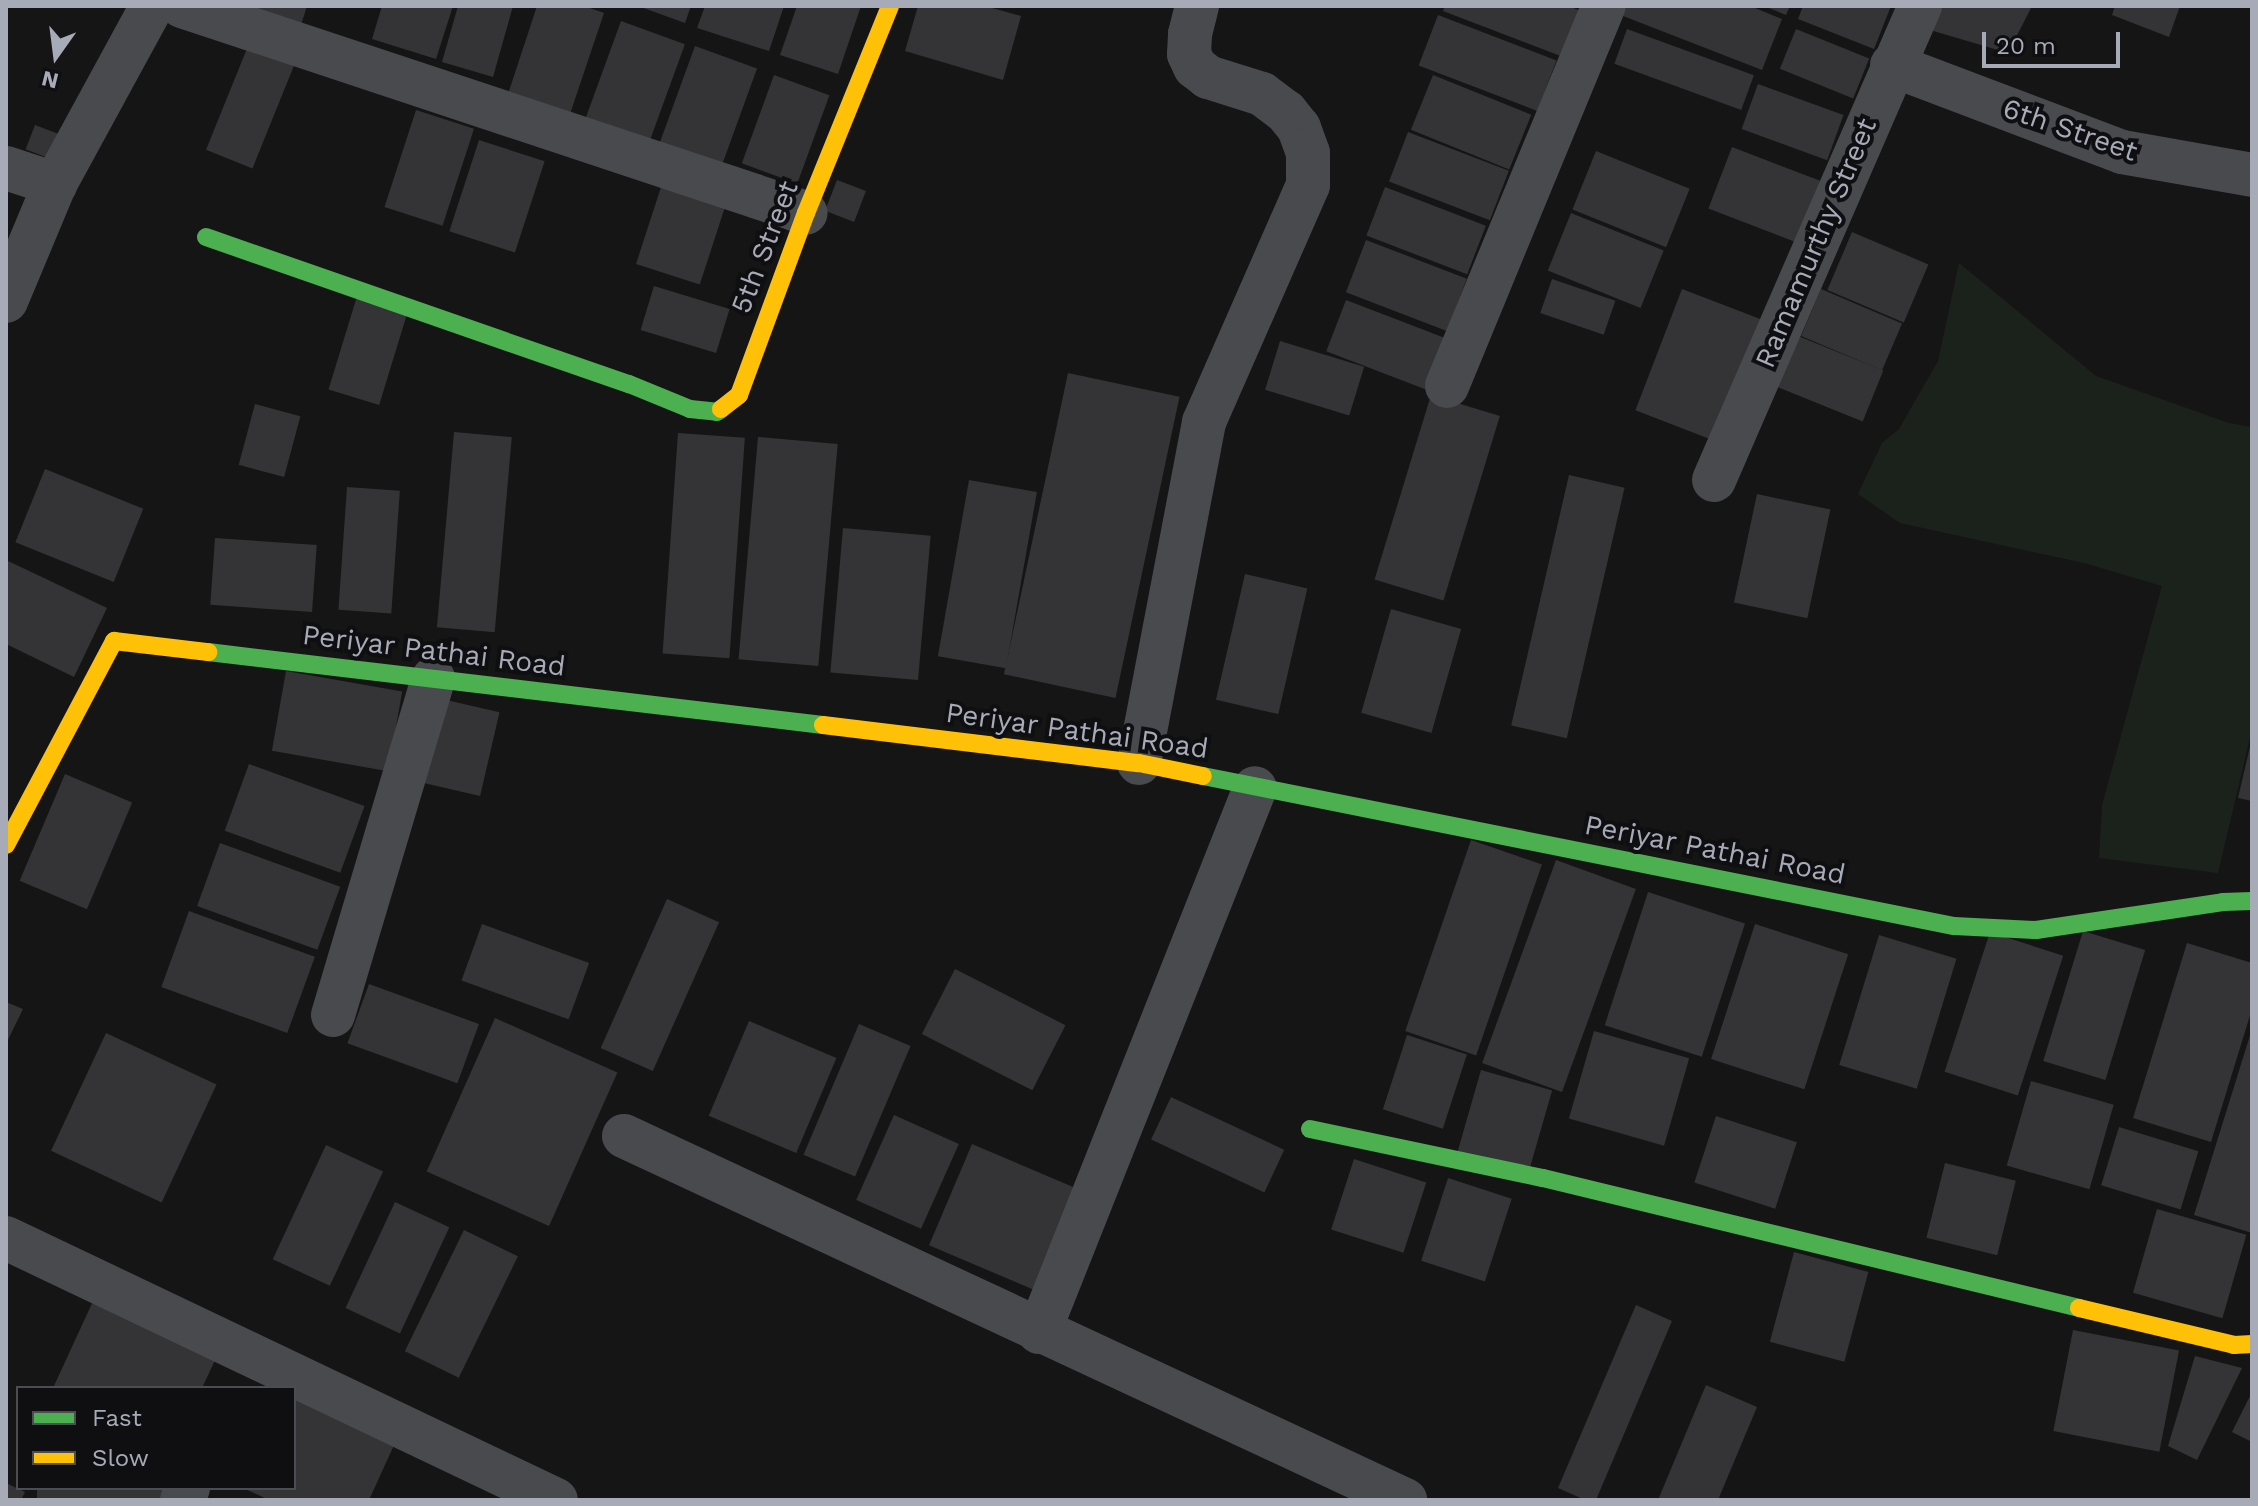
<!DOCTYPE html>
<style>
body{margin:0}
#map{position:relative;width:2258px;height:1506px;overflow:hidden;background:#151515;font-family:"Work Sans",sans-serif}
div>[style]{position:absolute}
.green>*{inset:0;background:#1b221c}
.building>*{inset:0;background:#343436;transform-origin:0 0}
.street>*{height:44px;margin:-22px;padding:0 22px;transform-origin:22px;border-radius:22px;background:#494a4e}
.fast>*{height:18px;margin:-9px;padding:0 9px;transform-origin:9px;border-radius:9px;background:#4caf50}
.slow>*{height:18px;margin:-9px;padding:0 9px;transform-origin:9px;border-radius:9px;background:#ffc107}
span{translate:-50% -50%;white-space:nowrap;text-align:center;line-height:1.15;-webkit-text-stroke:8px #0f0f11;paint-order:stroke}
.street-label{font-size:28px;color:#a6abb7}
.frame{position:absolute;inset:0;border:8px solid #a6abb7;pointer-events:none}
.legend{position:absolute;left:16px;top:1386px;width:280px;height:104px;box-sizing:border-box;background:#0f0f11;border:2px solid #4b4d53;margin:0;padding:10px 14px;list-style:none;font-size:24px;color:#a6abb7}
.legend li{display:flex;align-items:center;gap:16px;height:40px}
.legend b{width:40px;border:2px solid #4b4d53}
.north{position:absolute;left:16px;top:16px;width:80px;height:80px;-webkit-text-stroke:6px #0f0f11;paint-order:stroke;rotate:194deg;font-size:22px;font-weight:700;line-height:32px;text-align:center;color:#a6abb7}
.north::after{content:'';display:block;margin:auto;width:28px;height:36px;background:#a6abb7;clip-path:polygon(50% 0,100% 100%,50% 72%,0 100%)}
.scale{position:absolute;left:1982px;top:32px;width:138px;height:36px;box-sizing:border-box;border:4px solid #a6abb7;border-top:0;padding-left:10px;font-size:24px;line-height:28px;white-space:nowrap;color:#a6abb7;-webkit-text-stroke:6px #0f0f11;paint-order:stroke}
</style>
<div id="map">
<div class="green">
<i style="clip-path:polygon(1959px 263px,2096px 376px,2229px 423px,2252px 427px,2252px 729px,2218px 873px,2099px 858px,2102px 805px,2162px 586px,2084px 563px,1900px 523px,1858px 494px,1882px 443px,1899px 429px,1938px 361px)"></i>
</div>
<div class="building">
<i style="clip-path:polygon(244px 6px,307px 6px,301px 25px)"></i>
<i style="clip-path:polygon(382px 6px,453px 6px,436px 59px,372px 39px)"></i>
<i style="clip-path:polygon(458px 6px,513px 6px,493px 77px,442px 62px)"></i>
<i style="clip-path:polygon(537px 6px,584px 6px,604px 13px,570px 114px,508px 94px)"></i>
<i style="clip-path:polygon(638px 6px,691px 6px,685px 23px)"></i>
<i style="clip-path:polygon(705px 6px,784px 6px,769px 51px,697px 28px)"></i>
<i style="clip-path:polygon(797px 6px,861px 6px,838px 74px,780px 55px)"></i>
<i style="clip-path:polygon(918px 6px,985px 6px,1021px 16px,1003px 80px,905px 51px)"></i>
<i style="clip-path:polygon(1445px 6px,1569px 6px,1583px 12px,1566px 58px,1443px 11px)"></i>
<i style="clip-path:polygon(1621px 6px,1750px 6px,1782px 19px,1762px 70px,1618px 14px)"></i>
<i style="clip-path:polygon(1764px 6px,1790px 6px,1786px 15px)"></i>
<i style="clip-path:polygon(1803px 6px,1891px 6px,1874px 49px,1798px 19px)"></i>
<i style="clip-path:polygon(1939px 6px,2032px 6px,2008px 53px,1930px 30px)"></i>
<i style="clip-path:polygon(2115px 6px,2180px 6px,2169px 37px,2112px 15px)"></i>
<i style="left:1438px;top:15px;width:127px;height:54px;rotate:21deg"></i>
<i style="left:621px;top:21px;width:68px;height:109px;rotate:20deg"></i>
<i style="left:1627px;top:29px;width:135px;height:37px;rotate:20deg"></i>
<i style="left:1796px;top:29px;width:79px;height:43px;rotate:22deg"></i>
<i style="left:248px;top:46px;width:50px;height:112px;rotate:22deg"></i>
<i style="left:695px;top:46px;width:66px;height:106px;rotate:20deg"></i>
<i style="left:774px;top:75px;width:59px;height:94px;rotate:20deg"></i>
<i style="left:1433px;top:75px;width:106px;height:59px;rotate:22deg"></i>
<i style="left:1758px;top:84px;width:91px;height:48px;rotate:20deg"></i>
<i style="left:416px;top:110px;width:61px;height:102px;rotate:18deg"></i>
<i style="left:35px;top:125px;width:31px;height:26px;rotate:21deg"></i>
<i style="left:1408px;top:132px;width:108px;height:53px;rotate:21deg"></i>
<i style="left:479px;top:140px;width:69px;height:96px;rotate:18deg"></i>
<i style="left:1732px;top:147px;width:100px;height:66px;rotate:21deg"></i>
<i style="left:1596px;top:151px;width:101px;height:63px;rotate:22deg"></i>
<i style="left:837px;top:180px;width:31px;height:33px;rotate:21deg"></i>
<i style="left:662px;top:184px;width:67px;height:84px;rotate:18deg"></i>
<i style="left:1385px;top:187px;width:108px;height:52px;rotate:21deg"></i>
<i style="left:1571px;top:213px;width:100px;height:62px;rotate:22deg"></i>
<i style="left:1852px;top:232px;width:83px;height:63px;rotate:23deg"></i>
<i style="left:1366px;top:240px;width:108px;height:56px;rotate:21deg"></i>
<i style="left:1552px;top:279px;width:67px;height:36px;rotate:19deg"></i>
<i style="left:654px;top:286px;width:79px;height:46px;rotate:17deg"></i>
<i style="left:1682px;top:289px;width:88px;height:130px;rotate:21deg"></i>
<i style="left:1821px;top:289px;width:88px;height:51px;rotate:23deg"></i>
<i style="left:358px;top:293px;width:53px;height:101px;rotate:17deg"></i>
<i style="left:1346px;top:300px;width:106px;height:55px;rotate:21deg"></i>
<i style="left:1798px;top:336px;width:92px;height:55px;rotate:22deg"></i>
<i style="left:1280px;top:341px;width:88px;height:51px;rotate:17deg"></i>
<i style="left:1068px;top:373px;width:114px;height:308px;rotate:12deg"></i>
<i style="left:1431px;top:395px;width:72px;height:193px;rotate:17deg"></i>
<i style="left:255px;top:404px;width:47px;height:63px;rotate:15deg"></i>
<i style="left:454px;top:432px;width:58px;height:196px;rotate:5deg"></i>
<i style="left:678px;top:433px;width:67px;height:221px;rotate:4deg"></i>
<i style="left:758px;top:437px;width:80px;height:223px;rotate:5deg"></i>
<i style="left:45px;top:469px;width:106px;height:79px;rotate:22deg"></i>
<i style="left:1569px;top:475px;width:57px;height:257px;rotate:13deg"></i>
<i style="left:969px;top:480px;width:69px;height:179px;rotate:10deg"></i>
<i style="left:347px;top:487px;width:53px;height:123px;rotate:4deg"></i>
<i style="left:1757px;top:494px;width:75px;height:111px;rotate:12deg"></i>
<i style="left:843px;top:528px;width:88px;height:145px;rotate:5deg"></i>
<i style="left:215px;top:538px;width:102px;height:67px;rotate:4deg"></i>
<i style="clip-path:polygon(6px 560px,107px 608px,74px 677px,6px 644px)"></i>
<i style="left:1245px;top:574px;width:64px;height:129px;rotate:13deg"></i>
<i style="left:1391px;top:609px;width:73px;height:108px;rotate:16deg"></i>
<i style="left:286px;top:671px;width:118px;height:81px;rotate:10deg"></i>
<i style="left:442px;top:699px;width:59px;height:86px;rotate:13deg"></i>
<i style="clip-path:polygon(2252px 738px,2252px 801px,2238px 798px)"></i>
<i style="left:249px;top:764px;width:123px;height:71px;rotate:20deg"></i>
<i style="left:65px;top:774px;width:73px;height:116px;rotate:23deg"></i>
<i style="left:1471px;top:840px;width:75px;height:202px;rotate:19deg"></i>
<i style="left:220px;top:843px;width:128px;height:67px;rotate:20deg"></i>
<i style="left:1556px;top:860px;width:85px;height:216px;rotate:20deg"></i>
<i style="left:1648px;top:892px;width:102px;height:140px;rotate:18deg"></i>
<i style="left:667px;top:899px;width:57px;height:163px;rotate:24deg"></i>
<i style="left:189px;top:911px;width:134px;height:81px;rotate:20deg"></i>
<i style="left:482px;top:924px;width:114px;height:60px;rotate:20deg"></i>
<i style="left:1755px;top:924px;width:98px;height:142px;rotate:18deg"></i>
<i style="left:2083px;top:931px;width:65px;height:136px;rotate:17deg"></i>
<i style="left:1990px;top:932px;width:77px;height:147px;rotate:18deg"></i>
<i style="left:1879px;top:935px;width:81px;height:136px;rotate:17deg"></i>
<i style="clip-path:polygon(2187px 943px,2252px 963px,2252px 1009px,2211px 1142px,2133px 1118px)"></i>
<i style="left:955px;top:969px;width:124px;height:73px;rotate:27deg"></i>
<i style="left:369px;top:984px;width:117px;height:63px;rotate:20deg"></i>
<i style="clip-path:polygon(6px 1002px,23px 1009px,6px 1044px)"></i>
<i style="left:495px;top:1018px;width:134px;height:168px;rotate:24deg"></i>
<i style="left:749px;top:1021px;width:95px;height:103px;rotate:23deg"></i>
<i style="left:859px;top:1024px;width:56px;height:142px;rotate:23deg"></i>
<i style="clip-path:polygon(2252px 1029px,2252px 1233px,2194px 1215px)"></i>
<i style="left:1594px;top:1031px;width:99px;height:91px;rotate:16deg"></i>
<i style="left:106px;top:1033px;width:122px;height:130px;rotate:25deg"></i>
<i style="left:1407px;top:1035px;width:63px;height:78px;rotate:18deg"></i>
<i style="left:1481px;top:1070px;width:74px;height:85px;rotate:16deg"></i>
<i style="left:2031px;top:1081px;width:86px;height:88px;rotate:16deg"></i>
<i style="left:1171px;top:1097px;width:125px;height:47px;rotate:25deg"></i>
<i style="left:894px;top:1115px;width:71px;height:93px;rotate:24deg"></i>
<i style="left:1716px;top:1116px;width:85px;height:70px;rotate:18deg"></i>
<i style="left:2119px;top:1127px;width:83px;height:61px;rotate:17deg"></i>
<i style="left:972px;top:1144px;width:115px;height:110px;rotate:23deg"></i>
<i style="left:326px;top:1145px;width:63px;height:126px;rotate:25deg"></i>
<i style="left:1354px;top:1159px;width:76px;height:74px;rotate:18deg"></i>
<i style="left:1945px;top:1163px;width:73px;height:77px;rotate:14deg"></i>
<i style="left:1448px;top:1178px;width:67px;height:87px;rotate:18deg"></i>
<i style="left:395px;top:1202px;width:60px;height:117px;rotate:25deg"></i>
<i style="left:2157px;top:1209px;width:93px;height:87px;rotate:16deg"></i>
<i style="left:464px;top:1230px;width:60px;height:135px;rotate:26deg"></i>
<i style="left:1794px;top:1252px;width:77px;height:93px;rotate:15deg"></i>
<i style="clip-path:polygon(94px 1299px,218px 1354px,202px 1388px,53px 1388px)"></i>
<i style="clip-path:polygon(1636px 1305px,1672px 1321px,1596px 1500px,1585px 1500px,1558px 1488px)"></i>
<i style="left:2073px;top:1330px;width:108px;height:103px;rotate:11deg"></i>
<i style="clip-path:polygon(2195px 1356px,2242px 1368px,2197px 1460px,2168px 1446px)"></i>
<i style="clip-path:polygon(1706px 1385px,1757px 1407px,1718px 1500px,1658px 1500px)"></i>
<i style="clip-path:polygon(2252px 1392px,2252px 1442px,2232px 1432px)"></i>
<i style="clip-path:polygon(294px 1397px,395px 1443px,369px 1500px,269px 1500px,243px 1488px,294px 1488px)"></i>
<i style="clip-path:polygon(6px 1483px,25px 1492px,21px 1500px,6px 1500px)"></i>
<i style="left:37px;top:1488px;width:138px;height:13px"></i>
</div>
<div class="street">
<i style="left:182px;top:6px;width:657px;rotate:18.35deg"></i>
<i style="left:1892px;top:65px;width:246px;rotate:20.7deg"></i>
<i style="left:2122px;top:152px;width:132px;rotate:10deg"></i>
<i style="left:6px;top:168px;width:52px;rotate:18.1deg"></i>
<i style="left:6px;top:301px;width:127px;rotate:-67.3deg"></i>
<i style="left:55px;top:184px;width:203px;rotate:-61.4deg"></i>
<i style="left:1447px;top:386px;width:411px;rotate:-67.6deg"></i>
<i style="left:1714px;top:480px;width:517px;rotate:-66.51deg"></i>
<i style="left:1139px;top:763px;width:347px;rotate:-79.2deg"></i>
<i style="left:1204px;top:422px;width:259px;rotate:-66.3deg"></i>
<i style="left:1308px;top:185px;width:32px;rotate:-90deg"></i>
<i style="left:1308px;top:153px;width:27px;rotate:-110deg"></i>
<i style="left:1299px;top:128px;width:21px;rotate:-129deg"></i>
<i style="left:1286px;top:112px;width:30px;rotate:-143deg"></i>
<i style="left:1262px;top:94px;width:57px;rotate:-162.5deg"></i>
<i style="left:1208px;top:77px;width:16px;rotate:-142deg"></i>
<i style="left:1195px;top:67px;width:14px;rotate:-115deg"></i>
<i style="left:1189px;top:54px;width:20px;rotate:-87deg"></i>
<i style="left:1190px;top:34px;width:29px;rotate:-76deg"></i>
<i style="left:333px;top:1015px;width:351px;rotate:-73.4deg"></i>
<i style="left:624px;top:1136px;width:862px;rotate:24.99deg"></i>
<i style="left:6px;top:1238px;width:609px;rotate:25.47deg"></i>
<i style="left:1039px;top:1332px;width:585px;rotate:-68.34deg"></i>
<i style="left:182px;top:1500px;width:13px;rotate:-63deg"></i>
</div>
<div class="fast">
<i style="left:206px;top:237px;width:448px;rotate:19.2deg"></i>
<i style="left:629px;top:384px;width:66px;rotate:22.3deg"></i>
<i style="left:690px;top:409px;width:27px;rotate:6deg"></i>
<i style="left:717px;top:412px;width:5px;rotate:-37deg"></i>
<i style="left:208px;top:652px;width:619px;rotate:6.77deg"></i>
<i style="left:1203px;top:776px;width:766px;rotate:11.3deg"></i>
<i style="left:1954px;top:926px;width:82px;rotate:2.8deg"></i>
<i style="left:2036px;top:930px;width:189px;rotate:-8.5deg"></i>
<i style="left:2223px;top:902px;width:29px;rotate:-2deg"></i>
<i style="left:1310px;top:1129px;width:238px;rotate:11.9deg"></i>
<i style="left:1543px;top:1178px;width:552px;rotate:13.63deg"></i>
</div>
<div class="slow">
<i style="left:721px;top:409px;width:23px;rotate:-38deg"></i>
<i style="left:739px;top:395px;width:194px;rotate:-69.8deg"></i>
<i style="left:806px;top:213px;width:223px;rotate:-67.9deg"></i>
<i style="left:823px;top:725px;width:318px;rotate:6.9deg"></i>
<i style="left:1139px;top:763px;width:65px;rotate:11.5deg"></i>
<i style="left:6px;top:845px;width:231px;rotate:-62.1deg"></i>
<i style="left:114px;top:641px;width:95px;rotate:6.7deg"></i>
<i style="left:2079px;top:1308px;width:159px;rotate:13.4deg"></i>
<i style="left:2234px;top:1345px;width:18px;rotate:-3deg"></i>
</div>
<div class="street-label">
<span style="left:2070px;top:130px;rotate:19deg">6th Street</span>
<span style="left:1816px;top:243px;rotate:-67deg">Ramamurthy Street</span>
<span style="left:765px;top:247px;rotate:-69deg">5th Street</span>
<span style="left:434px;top:651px;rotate:7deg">Periyar Pathai Road</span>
<span style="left:1077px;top:731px;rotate:8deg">Periyar Pathai Road</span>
<span style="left:1715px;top:850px;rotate:11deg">Periyar Pathai Road</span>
</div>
<div class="frame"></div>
<ul class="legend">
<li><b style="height:10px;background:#4caf50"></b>Fast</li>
<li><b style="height:10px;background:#ffc107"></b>Slow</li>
</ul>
<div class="north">N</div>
<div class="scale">20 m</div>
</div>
